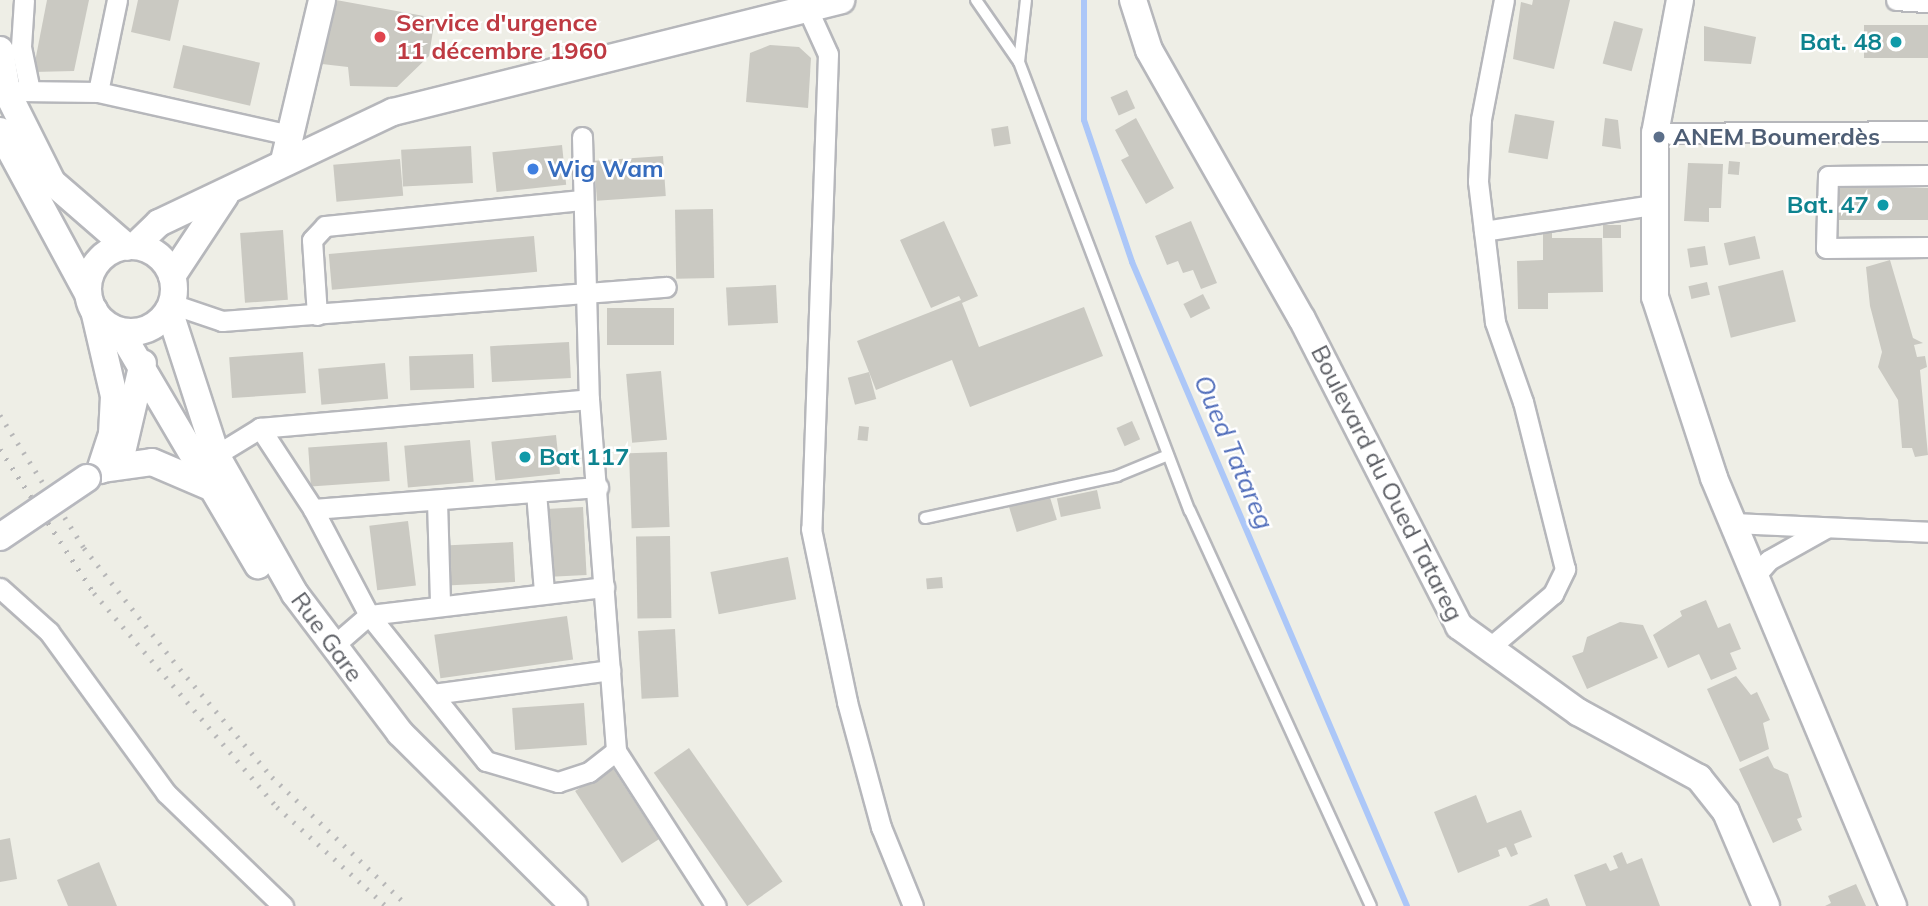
<!DOCTYPE html>
<meta charset="utf-8">
<style>
body{margin:0}
#map{position:relative;width:1928px;height:906px;overflow:hidden;background:#eeeee6;font-family:Mulish,sans-serif}
div>[style]{position:absolute}
.stream>*{height:6px;margin:-3px;padding:0 3px;transform-origin:3px;border-radius:3px;background:#acc7f8}
.building>*{inset:0;background:#cac9c2;transform-origin:0 0}
.roads{filter:drop-shadow(2px 0 #b6b7bb) drop-shadow(-2px 0 #b6b7bb) drop-shadow(0 2px #b6b7bb) drop-shadow(0 -2px #b6b7bb)}
.lane>*{height:10px;margin:-5px;padding:0 5px;transform-origin:5px;border-radius:5px;background:#fff}
.street>*{height:19px;margin:-9.5px;padding:0 9.5px;transform-origin:9.5px;border-radius:9.5px;background:#fff}
.secondary>*{height:26px;margin:-13px;padding:0 13px;transform-origin:13px;border-radius:13px;background:#fff}
.secondary>.ring{margin:-13px;padding:0;box-sizing:content-box;background:none;border:26px solid #fff;border-radius:50%}
.rail>*{height:5px;margin-top:-2.5px;transform-origin:0;background:repeating-linear-gradient(90deg,#b6b6b7 0 2px,transparent 0 11px)}
.bridges{filter:drop-shadow(2px 0 #b7b8be) drop-shadow(-2px 0 #b7b8be) drop-shadow(0 2px #b7b8be) drop-shadow(0 -2px #b7b8be)}
.secondary-bridge>*{height:26px;margin:-13px;padding:0 13px;transform-origin:13px;border-radius:13px;background:#fff}
.dots>*{width:19px;height:19px;translate:-50% -50%;box-sizing:border-box;border:4px solid #fff;border-radius:50%}
span{translate:-50% -50%;white-space:nowrap;text-align:center;line-height:1.15;-webkit-text-stroke:5px #fff;paint-order:stroke}
.health-label{font-size:24px;color:#be3a42;font-weight:700}
.left{translate:0 -50%;text-align:left}
.culture-label{font-size:24px;color:#0d838f;font-weight:700}
.right{translate:-100% -50%;text-align:right}
.service-label{font-size:24px;color:#4e5e75;font-weight:700}
.shop-label{font-size:24px;color:#366cbe;font-weight:700}
.street-label{font-size:24px;color:#5d5f65}
.water-label{font-size:26px;color:#506dba;font-style:italic}
</style>
<div id="map">
<div class="stream">
<i style="left:1084px;top:0;width:120px;rotate:90deg"></i>
<i style="left:1084px;top:120px;width:150px;rotate:71.3deg"></i>
<i style="left:1132px;top:262px;width:700px;rotate:66.88deg"></i>
</div>
<div class="building">
<i style="clip-path:polygon(47px 0,89px 0,74px 71px,33px 72px)"></i>
<i style="clip-path:polygon(138px 0,179px 0,170px 41px,131px 32px)"></i>
<i style="clip-path:polygon(336px 0,435px 18px,429px 56px,397px 87px,350px 86px,348px 67px,322px 64px)"></i>
<i style="clip-path:polygon(1533px 0,1570px 0,1554px 69px,1513px 59px,1521px 2px,1532px 5px)"></i>
<i style="left:1614px;top:21px;width:30px;height:44px;rotate:15deg"></i>
<i style="left:1928px;top:25px;width:33px;height:64px;rotate:90deg"></i>
<i style="clip-path:polygon(1704px 26px,1756px 37px,1751px 64px,1704px 61px)"></i>
<i style="left:183px;top:45px;width:79px;height:44px;rotate:13deg"></i>
<i style="clip-path:polygon(770px 45px,799px 47px,811px 58px,808px 108px,746px 102px,750px 53px)"></i>
<i style="left:1127px;top:90px;width:20px;height:18px;rotate:66deg"></i>
<i style="left:1515px;top:114px;width:40px;height:39px;rotate:10deg"></i>
<i style="clip-path:polygon(1136px 118px,1174px 188px,1146px 204px,1121px 160px,1129px 156px,1115px 130px)"></i>
<i style="clip-path:polygon(1605px 118px,1618px 120px,1621px 149px,1602px 146px)"></i>
<i style="left:1008px;top:126px;width:18px;height:17px;rotate:81deg"></i>
<i style="left:562px;top:145px;width:40px;height:70px;rotate:84deg"></i>
<i style="left:471px;top:146px;width:37px;height:70px;rotate:87deg"></i>
<i style="left:663px;top:156px;width:40px;height:69px;rotate:86deg"></i>
<i style="left:400px;top:159px;width:37px;height:67px;rotate:85deg"></i>
<i style="left:1729px;top:161px;width:11px;height:13px;rotate:5deg"></i>
<i style="clip-path:polygon(1688px 163px,1723px 164px,1721px 208px,1709px 208px,1709px 222px,1684px 221px)"></i>
<i style="left:1928px;top:188px;width:32px;height:90px;rotate:90deg"></i>
<i style="left:713px;top:209px;width:69px;height:38px;rotate:89deg"></i>
<i style="clip-path:polygon(944px 221px,978px 296px,962px 303px,979px 347px,1084px 307px,1103px 356px,970px 407px,952px 360px,876px 390px,857px 341px,961px 300px,959px 296px,931px 308px,900px 240px)"></i>
<i style="clip-path:polygon(1191px 221px,1217px 283px,1201px 289px,1193px 270px,1183px 273px,1178px 261px,1167px 265px,1155px 236px)"></i>
<i style="left:1603px;top:225px;width:18px;height:13px"></i>
<i style="left:283px;top:230px;width:70px;height:43px;rotate:86deg"></i>
<i style="clip-path:polygon(1543px 231px,1552px 231px,1552px 238px,1602px 238px,1603px 292px,1548px 293px,1548px 309px,1518px 309px,1517px 261px,1543px 260px)"></i>
<i style="left:534px;top:236px;width:36px;height:206px;rotate:85deg"></i>
<i style="left:1755px;top:236px;width:23px;height:32px;rotate:77deg"></i>
<i style="left:1705px;top:246px;width:19px;height:18px;rotate:81deg"></i>
<i style="clip-path:polygon(1890px 260px,1913px 338px,1923px 343px,1914px 345px,1917px 357px,1925px 356px,1927px 367px,1920px 370px,1928px 455px,1915px 457px,1912px 448px,1902px 448px,1898px 400px,1878px 367px,1882px 352px,1870px 306px,1866px 267px)"></i>
<i style="left:1783px;top:270px;width:53px;height:67px;rotate:76deg"></i>
<i style="left:1707px;top:282px;width:13px;height:19px;rotate:77deg"></i>
<i style="left:776px;top:285px;width:38px;height:50px;rotate:87deg"></i>
<i style="left:1203px;top:294px;width:16px;height:22px;rotate:63deg"></i>
<i style="left:607px;top:308px;width:67px;height:37px"></i>
<i style="left:569px;top:342px;width:36px;height:79px;rotate:87deg"></i>
<i style="left:303px;top:352px;width:41px;height:74px;rotate:86deg"></i>
<i style="left:473px;top:354px;width:34px;height:64px;rotate:88deg"></i>
<i style="left:385px;top:363px;width:36px;height:67px;rotate:85deg"></i>
<i style="left:661px;top:371px;width:69px;height:35px;rotate:85deg"></i>
<i style="left:869px;top:372px;width:28px;height:22px;rotate:75deg"></i>
<i style="left:1132px;top:421px;width:20px;height:17px;rotate:66deg"></i>
<i style="left:859px;top:426px;width:10px;height:14px;rotate:6deg"></i>
<i style="left:556px;top:435px;width:39px;height:65px;rotate:84deg"></i>
<i style="left:470px;top:440px;width:42px;height:66px;rotate:85deg"></i>
<i style="left:387px;top:442px;width:39px;height:79px;rotate:86deg"></i>
<i style="left:667px;top:452px;width:75px;height:38px;rotate:88deg"></i>
<i style="left:1097px;top:490px;width:19px;height:41px;rotate:78deg"></i>
<i style="left:1049px;top:494px;width:27px;height:42px;rotate:73deg"></i>
<i style="left:583px;top:507px;width:68px;height:41px;rotate:87deg"></i>
<i style="left:408px;top:521px;width:65px;height:39px;rotate:83deg"></i>
<i style="left:670px;top:536px;width:82px;height:34px;rotate:89deg"></i>
<i style="left:513px;top:542px;width:40px;height:68px;rotate:87deg"></i>
<i style="left:788px;top:557px;width:43px;height:79px;rotate:79deg"></i>
<i style="left:942px;top:577px;width:11px;height:16px;rotate:85deg"></i>
<i style="clip-path:polygon(1706px 600px,1718px 628px,1730px 623px,1741px 649px,1730px 653px,1737px 669px,1711px 680px,1699px 654px,1668px 668px,1653px 635px,1682px 616px,1680px 611px)"></i>
<i style="left:567px;top:616px;width:44px;height:134px;rotate:82deg"></i>
<i style="clip-path:polygon(1620px 622px,1643px 625px,1658px 658px,1587px 689px,1572px 656px,1583px 652px,1587px 637px)"></i>
<i style="left:675px;top:629px;width:68px;height:37px;rotate:87deg"></i>
<i style="clip-path:polygon(1736px 676px,1751px 695px,1757px 692px,1770px 720px,1763px 723px,1769px 749px,1740px 762px,1707px 689px)"></i>
<i style="left:584px;top:703px;width:42px;height:72px;rotate:86deg"></i>
<i style="left:689px;top:748px;width:163px;height:43px;rotate:55deg"></i>
<i style="clip-path:polygon(1768px 756px,1774px 768px,1788px 774px,1802px 817px,1797px 819px,1802px 830px,1773px 843px,1739px 769px)"></i>
<i style="left:612px;top:767px;width:86px;height:44px;rotate:57deg"></i>
<i style="clip-path:polygon(1476px 795px,1487px 823px,1521px 810px,1532px 837px,1514px 844px,1518px 854px,1511px 857px,1506px 847px,1498px 850px,1500px 856px,1458px 873px,1434px 812px)"></i>
<i style="clip-path:polygon(10px 838px,17px 879px,0 882px,0 840px)"></i>
<i style="clip-path:polygon(1622px 852px,1627px 864px,1642px 858px,1660px 906px,1586px 906px,1574px 875px,1606px 863px,1610px 871px,1618px 868px,1613px 856px)"></i>
<i style="clip-path:polygon(99px 862px,117px 906px,68px 906px,57px 880px)"></i>
<i style="clip-path:polygon(1856px 884px,1866px 906px,1825px 906px,1831px 903px,1828px 896px)"></i>
<i style="clip-path:polygon(1547px 898px,1550px 906px,1528px 906px)"></i>
</div>
<div class="roads">
<div class="lane">
<i style="left:976px;top:0;width:75px;rotate:55.3deg"></i>
<i style="left:1019px;top:62px;width:480px;rotate:69.2deg"></i>
<i style="left:1190px;top:511px;width:434px;rotate:65.4deg"></i>
<i style="left:1019px;top:62px;width:62px;rotate:-83.6deg"></i>
<i style="left:925px;top:518px;width:197px;rotate:-12.3deg"></i>
<i style="left:1117px;top:476px;width:55px;rotate:-22.4deg"></i>
</div>
<div class="street">
<i style="left:24px;top:0;width:47px;rotate:93.7deg"></i>
<i style="left:21px;top:47px;width:45px;rotate:78.4deg"></i>
<i style="left:117px;top:0;width:94px;rotate:101.7deg"></i>
<i style="left:98px;top:92px;width:198px;rotate:12.6deg"></i>
<i style="left:1896px;top:0;width:32px;rotate:4deg"></i>
<i style="left:808px;top:10px;width:48px;rotate:65.6deg"></i>
<i style="left:828px;top:54px;width:475px;rotate:92deg"></i>
<i style="left:811px;top:529px;width:177px;rotate:78.2deg"></i>
<i style="left:847px;top:702px;width:130px;rotate:74.8deg"></i>
<i style="left:881px;top:827px;width:85px;rotate:67.9deg"></i>
<i style="left:19px;top:91px;width:79px;rotate:0.7deg"></i>
<i style="left:1655px;top:133px;width:273px;rotate:-0.4deg"></i>
<i style="left:582px;top:137px;width:262px;rotate:88.5deg"></i>
<i style="left:589px;top:399px;width:353px;rotate:85.6deg"></i>
<i style="left:616px;top:751px;width:184px;rotate:57.2deg"></i>
<i style="left:1928px;top:175px;width:100px;rotate:179.4deg"></i>
<i style="left:1828px;top:176px;width:72px;rotate:91.6deg"></i>
<i style="left:1826px;top:248px;width:102px;rotate:-0.6deg"></i>
<i style="left:1484px;top:231px;width:170px;rotate:-8.8deg"></i>
<i style="left:172px;top:304px;width:53px;rotate:18.8deg"></i>
<i style="left:222px;top:321px;width:445px;rotate:-4.4deg"></i>
<i style="left:317px;top:315px;width:75px;rotate:-93.8deg"></i>
<i style="left:312px;top:240px;width:19px;rotate:-47deg"></i>
<i style="left:325px;top:226px;width:258px;rotate:-5.8deg"></i>
<i style="left:260px;top:428px;width:97px;rotate:56.8deg"></i>
<i style="left:313px;top:509px;width:286px;rotate:-4.4deg"></i>
<i style="left:216px;top:455px;width:52px;rotate:-31.5deg"></i>
<i style="left:260px;top:428px;width:330px;rotate:-5deg"></i>
<i style="left:536px;top:492px;width:100px;rotate:85.4deg"></i>
<i style="left:437px;top:501px;width:102px;rotate:88.3deg"></i>
<i style="left:313px;top:509px;width:120px;rotate:62.2deg"></i>
<i style="left:369px;top:615px;width:187px;rotate:51.3deg"></i>
<i style="left:486px;top:761px;width:75px;rotate:16.3deg"></i>
<i style="left:558px;top:782px;width:33px;rotate:-18deg"></i>
<i style="left:589px;top:772px;width:34px;rotate:-38deg"></i>
<i style="left:1733px;top:523px;width:195px;rotate:2.6deg"></i>
<i style="left:1755px;top:576px;width:21px;rotate:-49deg"></i>
<i style="left:1769px;top:560px;width:65px;rotate:-29.3deg"></i>
<i style="left:0;top:588px;width:66px;rotate:41.9deg"></i>
<i style="left:49px;top:632px;width:199px;rotate:54deg"></i>
<i style="left:166px;top:793px;width:163px;rotate:44deg"></i>
<i style="left:332px;top:647px;width:49px;rotate:-40.9deg"></i>
<i style="left:369px;top:615px;width:237px;rotate:-6.8deg"></i>
<i style="left:1489px;top:648px;width:84px;rotate:-40.2deg"></i>
<i style="left:1553px;top:594px;width:28px;rotate:-64deg"></i>
<i style="left:1565px;top:569px;width:172px;rotate:-104.1deg"></i>
<i style="left:1523px;top:402px;width:85px;rotate:-109.3deg"></i>
<i style="left:1495px;top:322px;width:142px;rotate:-96.9deg"></i>
<i style="left:1478px;top:181px;width:62px;rotate:-87.2deg"></i>
<i style="left:1481px;top:119px;width:121px;rotate:-79.1deg"></i>
<i style="left:433px;top:694px;width:179px;rotate:-7.7deg"></i>
</div>
<div class="secondary">
<i style="left:1133px;top:0;width:52px;rotate:72.3deg"></i>
<i style="left:1149px;top:50px;width:309px;rotate:60.4deg"></i>
<i style="left:1302px;top:319px;width:345px;rotate:62.9deg"></i>
<i style="left:1459px;top:626px;width:147px;rotate:35.9deg"></i>
<i style="left:1578px;top:712px;width:138px;rotate:28.6deg"></i>
<i style="left:1699px;top:778px;width:43px;rotate:51.5deg"></i>
<i style="left:1726px;top:812px;width:102px;rotate:66.9deg"></i>
<i style="left:1680px;top:0;width:135px;rotate:100.6deg"></i>
<i style="left:1655px;top:133px;width:164px;rotate:90deg"></i>
<i style="left:1655px;top:297px;width:190px;rotate:71.9deg"></i>
<i style="left:1714px;top:478px;width:464px;rotate:67.3deg"></i>
<i style="left:0;top:50px;width:43px;rotate:80.5deg"></i>
<i style="left:7px;top:92px;width:101px;rotate:63.4deg"></i>
<i style="left:52px;top:182px;width:99px;rotate:40.9deg"></i>
<i style="left:0;top:131px;width:185px;rotate:61.6deg"></i>
<i style="left:284px;top:161px;width:165px;rotate:-76.7deg"></i>
<i style="left:135px;top:246px;width:33px;rotate:-44deg"></i>
<i style="left:159px;top:223px;width:259px;rotate:-25.4deg"></i>
<i style="left:393px;top:112px;width:462px;rotate:-14deg"></i>
<i class="ring" style="left:88px;top:246px;width:60px;height:60px"></i>
<i style="left:172px;top:276px;width:96px;rotate:-56.5deg"></i>
<i style="left:94px;top:310px;width:88px;rotate:76.9deg"></i>
<i style="left:114px;top:396px;width:38px;rotate:93deg"></i>
<i style="left:112px;top:434px;width:38px;rotate:108deg"></i>
<i style="left:169px;top:310px;width:152px;rotate:72deg"></i>
<i style="left:216px;top:455px;width:160px;rotate:60.4deg"></i>
<i style="left:295px;top:594px;width:174px;rotate:52.9deg"></i>
<i style="left:400px;top:733px;width:245px;rotate:44.8deg"></i>
<i style="left:120px;top:331px;width:272px;rotate:59.5deg"></i>
<i style="left:123px;top:448px;width:87px;rotate:-76.8deg"></i>
<i style="left:103px;top:469px;width:49px;rotate:-8.1deg"></i>
<i style="left:152px;top:462px;width:61px;rotate:23.2deg"></i>
</div>
</div>
<div class="rail">
<i style="left:0;top:415px;width:157px;rotate:57.7deg"></i>
<i style="left:84px;top:548px;width:154px;rotate:51.6deg"></i>
<i style="left:180px;top:669px;width:142px;rotate:49.6deg"></i>
<i style="left:272px;top:777px;width:187px;rotate:43.5deg"></i>
<i style="left:0;top:449px;width:172px;rotate:56.9deg"></i>
<i style="left:94px;top:593px;width:282px;rotate:49.5deg"></i>
<i style="left:277px;top:807px;width:147px;rotate:42.2deg"></i>
</div>
<div class="bridges">
<div class="secondary-bridge">
<i style="left:0;top:537px;width:105px;rotate:-34.1deg"></i>
</div>
</div>
<div class="dots">
<i style="left:380px;top:37px;background:#e0444e"></i>
<i style="left:1896px;top:42px;background:#0f9aa8"></i>
<i style="left:1659px;top:137px;background:#5c6f8a"></i>
<i style="left:533px;top:169px;background:#3f7fe0"></i>
<i style="left:1883px;top:205px;background:#0f9aa8"></i>
<i style="left:525px;top:457px;background:#0f9aa8"></i>
</div>
<div class="health-label">
<span class="left" style="left:396px;top:37px">Service d'urgence<br>11 décembre 1960</span>
</div>
<div class="culture-label">
<span class="right" style="left:1882px;top:42px">Bat. 48</span>
<span class="right" style="left:1869px;top:205px">Bat. 47</span>
<span class="left" style="left:539px;top:457px">Bat 117</span>
</div>
<div class="service-label">
<span class="left" style="left:1673px;top:137px">ANEM Boumerdès</span>
</div>
<div class="shop-label">
<span class="left" style="left:547px;top:169px">Wig Wam</span>
</div>
<div class="street-label">
<span style="left:1387px;top:483px;rotate:63deg">Boulevard du Oued Tatareg</span>
<span style="left:327px;top:637px;rotate:54deg">Rue Gare</span>
</div>
<div class="water-label">
<span style="left:1234px;top:452px;rotate:67deg">Oued Tatareg</span>
</div>
</div>
